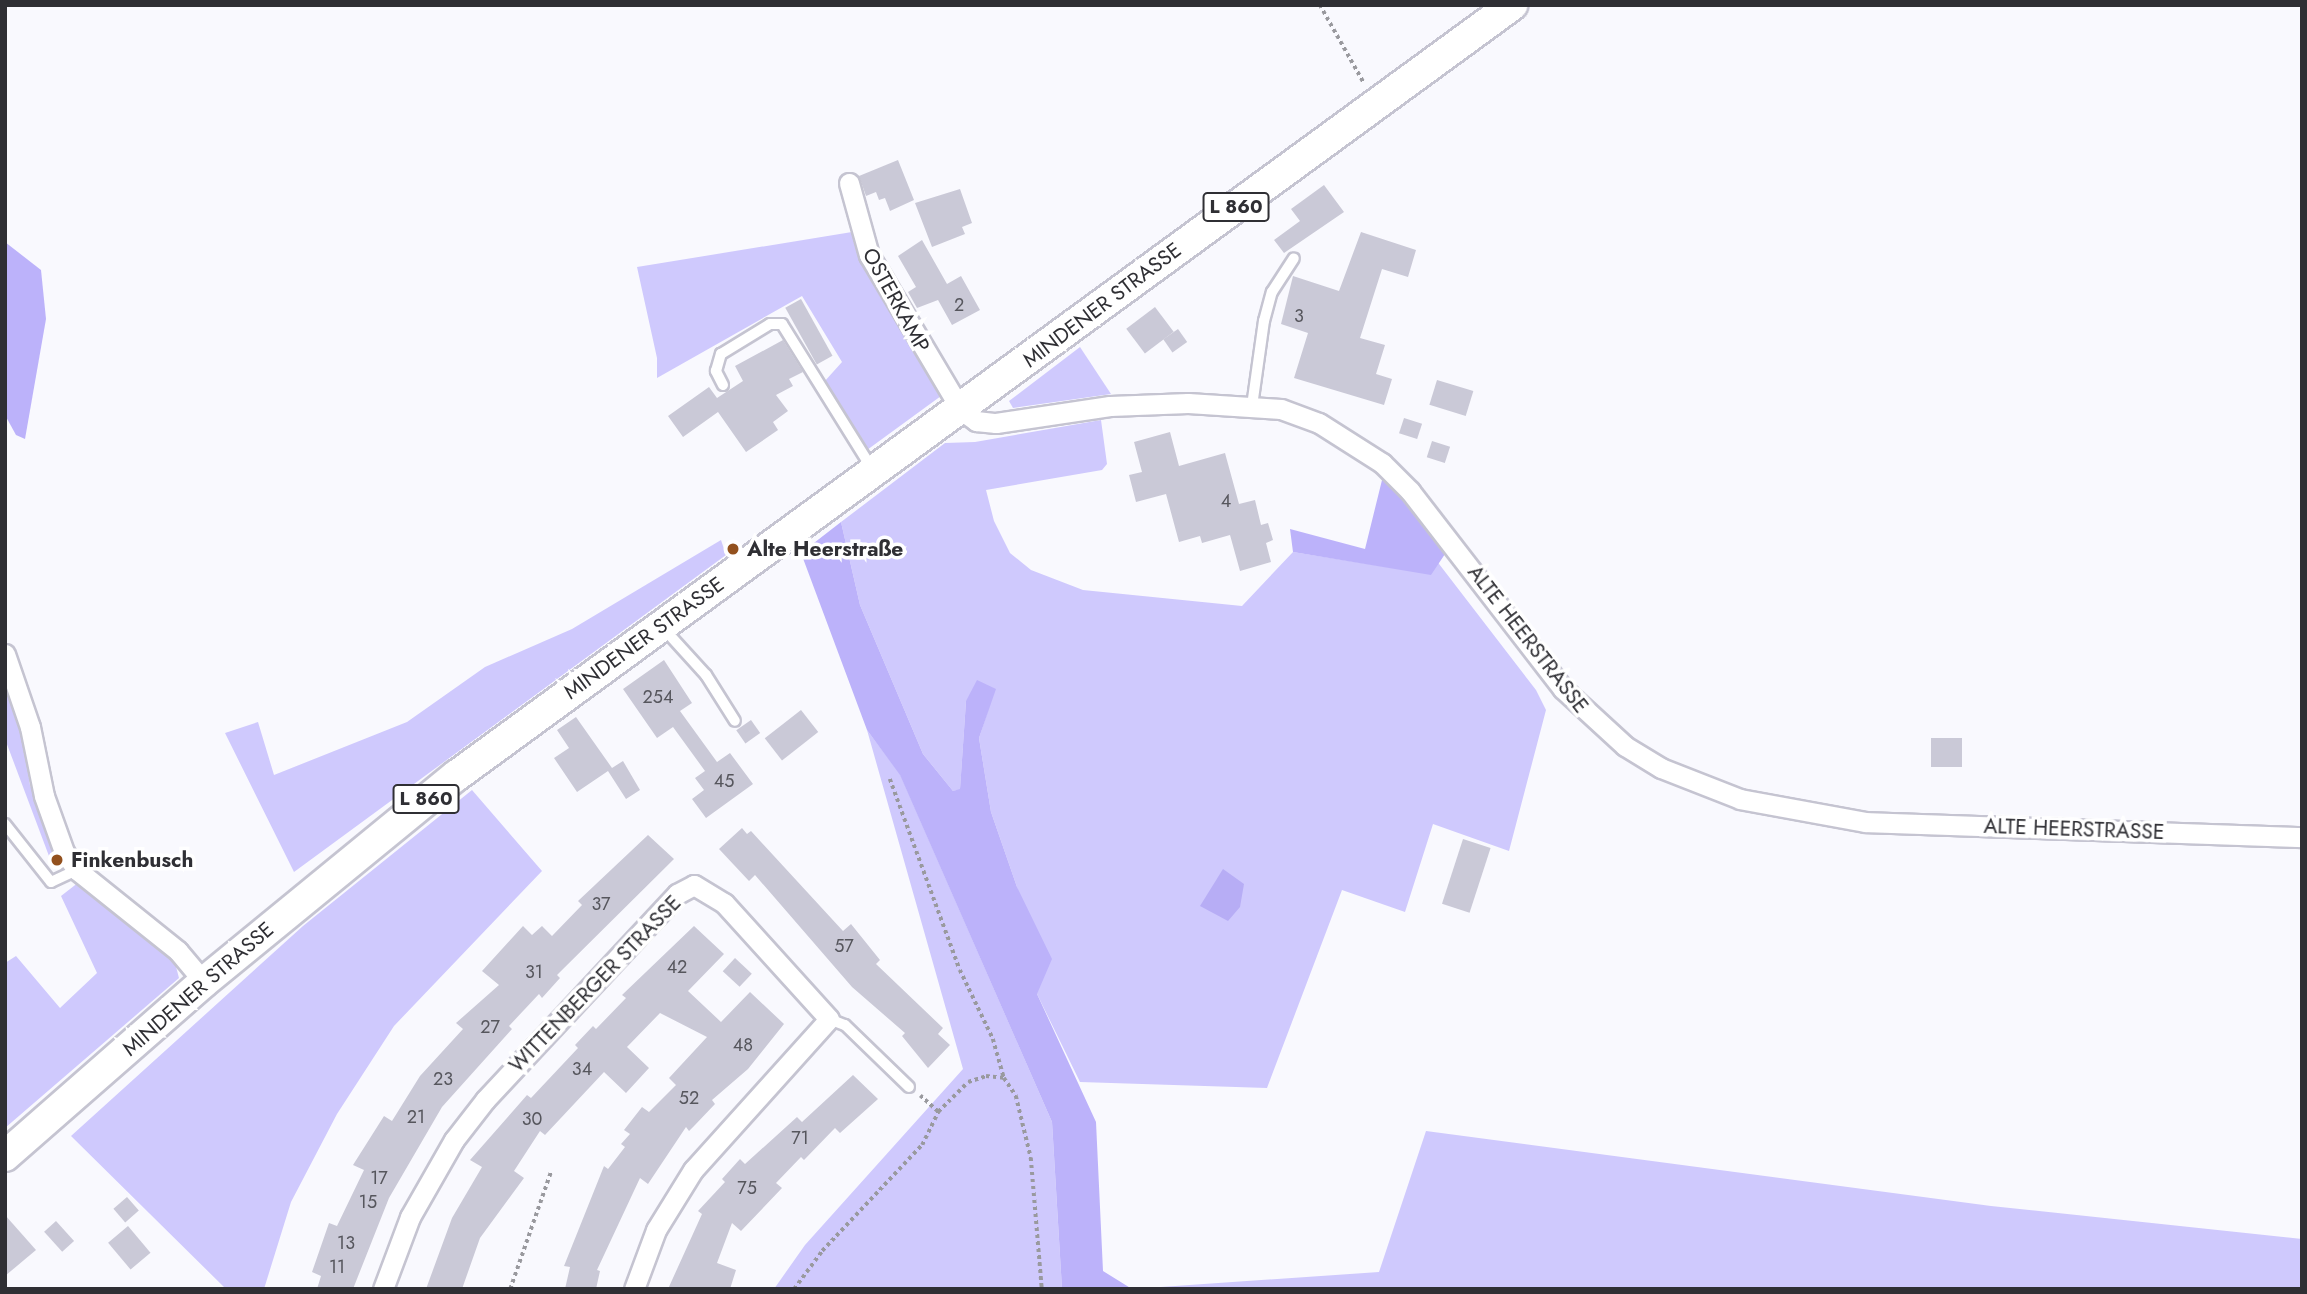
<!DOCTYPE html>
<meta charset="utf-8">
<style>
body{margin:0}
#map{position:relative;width:2307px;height:1294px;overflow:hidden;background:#f9f9fe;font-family:Jost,sans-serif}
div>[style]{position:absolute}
.green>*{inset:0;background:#cfc9fd}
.forest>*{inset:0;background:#bcb2fa}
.water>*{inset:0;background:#b7adf5}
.building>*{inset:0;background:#cac9d7;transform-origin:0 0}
.path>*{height:3.5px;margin-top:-1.75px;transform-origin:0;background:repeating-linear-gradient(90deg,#99999e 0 3.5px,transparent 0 7px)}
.roads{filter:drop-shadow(2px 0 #c5c4d1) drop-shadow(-2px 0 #c5c4d1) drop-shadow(0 2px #c5c4d1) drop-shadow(0 -2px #c5c4d1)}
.lane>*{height:10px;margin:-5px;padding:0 5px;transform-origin:5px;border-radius:5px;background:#fff}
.street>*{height:19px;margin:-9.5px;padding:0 9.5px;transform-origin:9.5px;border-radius:9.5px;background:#fff}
.primary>*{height:30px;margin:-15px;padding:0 15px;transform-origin:15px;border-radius:15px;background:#fff}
.dots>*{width:19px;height:19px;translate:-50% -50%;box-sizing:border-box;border:4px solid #fff;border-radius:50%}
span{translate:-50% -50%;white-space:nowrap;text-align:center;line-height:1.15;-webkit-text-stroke:7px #fff;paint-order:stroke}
.number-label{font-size:18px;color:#56565d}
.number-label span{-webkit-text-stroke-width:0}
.shield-label span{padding:2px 5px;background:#fff;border:2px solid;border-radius:5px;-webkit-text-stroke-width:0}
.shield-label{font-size:19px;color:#2f2f34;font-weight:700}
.street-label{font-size:21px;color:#2f2f34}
.poi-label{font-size:21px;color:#2f2f34;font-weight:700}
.left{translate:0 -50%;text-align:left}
.frame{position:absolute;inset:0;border:7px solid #2f2f34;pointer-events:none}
</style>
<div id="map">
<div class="green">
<i style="clip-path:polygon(852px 232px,869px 272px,941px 396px,867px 450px,824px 382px,842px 362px,802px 296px,657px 378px,657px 358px,637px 267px)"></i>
<i style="clip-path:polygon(1080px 347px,1111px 394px,1013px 408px,1009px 401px)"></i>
<i style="clip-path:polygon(1101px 420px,1107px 464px,1102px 470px,986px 490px,994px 521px,1010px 553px,1031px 570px,1083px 590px,1242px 606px,1293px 552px,1431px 574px,1436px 560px,1536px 690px,1546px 710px,1509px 851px,1433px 824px,1405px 912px,1342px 890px,1267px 1088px,1080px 1082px,1037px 994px,1017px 887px,991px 812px,979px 738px,995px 689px,966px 701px,960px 790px,953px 791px,923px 754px,860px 605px,841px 522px,945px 443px,975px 442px)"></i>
<i style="clip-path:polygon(721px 540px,726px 555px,294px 872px,225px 733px,258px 722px,274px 775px,407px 722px,485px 667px,572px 629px)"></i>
<i style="clip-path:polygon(5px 682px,20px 720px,30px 785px,61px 865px,52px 864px,5px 739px)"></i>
<i style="clip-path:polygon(867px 730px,900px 774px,1052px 1122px,1062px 1289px,774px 1289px,805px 1245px,963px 1069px)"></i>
<i style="clip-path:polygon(472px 790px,542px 871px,394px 1026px,337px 1114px,291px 1202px,264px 1289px,226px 1289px,71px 1136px,303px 926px)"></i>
<i style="clip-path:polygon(79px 882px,174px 959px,179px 978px,5px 1128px,5px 963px,16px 956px,60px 1008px,97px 973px,61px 896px)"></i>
<i style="clip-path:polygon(1426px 1131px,1991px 1206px,2302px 1239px,2302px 1289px,1132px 1289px,1379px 1272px)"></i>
</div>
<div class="forest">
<i style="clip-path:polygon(5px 242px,41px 270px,46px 319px,25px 439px,16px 435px,5px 415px)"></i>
<i style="clip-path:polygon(1383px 476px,1447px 551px,1431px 575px,1293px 552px,1290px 529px,1365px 549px)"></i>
<i style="clip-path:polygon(841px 522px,860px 605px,923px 754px,953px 791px,960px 789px,966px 701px,977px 680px,996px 689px,979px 738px,991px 812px,1017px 887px,1052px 959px,1037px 994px,1096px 1122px,1103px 1271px,1132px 1289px,1062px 1289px,1052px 1122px,900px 775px,867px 730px,801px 553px)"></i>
</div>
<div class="water">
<i style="clip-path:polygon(1223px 869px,1244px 884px,1240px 907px,1228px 921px,1200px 906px)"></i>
</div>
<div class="building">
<i style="clip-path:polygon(898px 160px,914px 200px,890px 211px,885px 198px,879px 200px,876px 192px,866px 196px,859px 176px)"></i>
<i style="clip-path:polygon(1324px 185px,1344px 212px,1284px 253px,1274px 240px,1300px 221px,1291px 209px)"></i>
<i style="clip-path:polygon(960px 189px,972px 223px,962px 227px,965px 234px,932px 247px,915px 203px)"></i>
<i style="clip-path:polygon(1361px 232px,1416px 250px,1408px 277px,1382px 269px,1360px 338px,1385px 345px,1376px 374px,1392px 379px,1384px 405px,1294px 378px,1308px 333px,1281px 324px,1293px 276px,1339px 291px)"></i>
<i style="clip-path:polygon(922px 240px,947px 284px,961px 276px,980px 310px,952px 325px,938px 300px,917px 308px,908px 292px,916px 287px,898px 256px)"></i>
<i style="left:801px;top:299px;width:65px;height:18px;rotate:61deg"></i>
<i style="left:1155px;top:307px;width:31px;height:36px;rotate:53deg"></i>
<i style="left:1178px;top:329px;width:16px;height:18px;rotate:55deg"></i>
<i style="clip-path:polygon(783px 340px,803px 372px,789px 379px,793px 386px,776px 395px,788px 411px,773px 422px,778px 430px,746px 452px,718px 412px,683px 437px,668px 416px,709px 387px,717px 398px,743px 381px,735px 366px)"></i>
<i style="left:1437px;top:380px;width:38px;height:26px;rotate:17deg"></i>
<i style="left:1404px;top:418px;width:19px;height:16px;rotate:18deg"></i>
<i style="clip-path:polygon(1170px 432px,1179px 466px,1225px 453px,1239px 504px,1255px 500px,1261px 525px,1268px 523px,1273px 540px,1266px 543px,1271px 562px,1240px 571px,1230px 535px,1202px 543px,1200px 536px,1179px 542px,1166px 494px,1136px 502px,1129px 475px,1142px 472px,1134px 442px)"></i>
<i style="left:1432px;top:441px;width:19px;height:17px;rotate:18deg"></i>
<i style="clip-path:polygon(664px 660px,692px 703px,680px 711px,717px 762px,730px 753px,753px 784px,706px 818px,692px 799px,704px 790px,695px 778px,705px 771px,673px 727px,657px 738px,623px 689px)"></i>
<i style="left:801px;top:710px;width:28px;height:46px;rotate:52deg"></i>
<i style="clip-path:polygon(576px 717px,612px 768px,623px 761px,640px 790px,626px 799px,608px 771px,577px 792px,554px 758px,569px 748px,557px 730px)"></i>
<i style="left:751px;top:720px;width:16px;height:18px;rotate:55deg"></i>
<i style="left:1931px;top:738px;width:31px;height:29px"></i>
<i style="clip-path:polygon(742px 828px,747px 834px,751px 831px,843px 931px,851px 924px,880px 960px,876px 964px,943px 1028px,938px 1034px,950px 1045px,928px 1068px,902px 1036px,905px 1033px,852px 987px,755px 875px,749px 881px,719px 849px)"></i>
<i style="clip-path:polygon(648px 835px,674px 859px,557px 975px,560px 978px,542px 998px,539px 994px,509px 1026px,512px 1029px,442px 1107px,389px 1198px,353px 1289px,317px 1289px,321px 1276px,312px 1272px,329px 1223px,337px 1226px,364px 1170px,353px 1165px,384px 1116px,392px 1121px,420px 1076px,463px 1029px,456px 1023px,499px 985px,482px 971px,523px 926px,532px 935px,542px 926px,552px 936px,582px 905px,578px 901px)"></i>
<i style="left:1463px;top:839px;width:29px;height:68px;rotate:18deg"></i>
<i style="clip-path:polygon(694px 926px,724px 954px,688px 991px,721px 1022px,750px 992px,784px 1024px,748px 1069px,712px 1100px,715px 1104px,695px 1125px,689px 1131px,686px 1127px,648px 1184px,640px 1178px,597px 1270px,600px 1271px,596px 1289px,565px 1289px,570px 1267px,564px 1266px,604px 1166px,608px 1169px,625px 1147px,621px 1144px,630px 1134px,624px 1130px,642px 1107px,649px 1112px,676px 1085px,669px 1078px,707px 1037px,660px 1013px,627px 1047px,649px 1068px,626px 1093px,604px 1072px,545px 1135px,540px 1131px,514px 1171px,524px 1178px,480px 1238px,462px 1289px,426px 1289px,452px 1218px,482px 1167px,470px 1160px,527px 1095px,531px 1098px,578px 1048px,575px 1045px,593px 1026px,596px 1029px,626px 998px,622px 995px)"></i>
<i style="left:735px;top:958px;width:23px;height:18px;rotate:43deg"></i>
<i style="clip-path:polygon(853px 1075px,878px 1099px,840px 1133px,835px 1128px,804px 1160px,801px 1157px,776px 1183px,782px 1188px,741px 1231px,732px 1223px,717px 1263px,736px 1270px,730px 1289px,668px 1289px,702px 1214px,698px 1211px,725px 1182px,722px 1179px,740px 1159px,745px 1164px,797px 1117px,802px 1122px)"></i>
<i style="left:127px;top:1197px;width:18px;height:18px;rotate:49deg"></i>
<i style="clip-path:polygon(5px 1215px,36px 1250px,5px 1276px)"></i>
<i style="left:56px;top:1221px;width:27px;height:16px;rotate:48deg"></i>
<i style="left:128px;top:1226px;width:35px;height:26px;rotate:50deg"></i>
</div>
<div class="path">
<i style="left:1320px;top:5px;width:90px;rotate:60.6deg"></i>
<i style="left:890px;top:779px;width:203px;rotate:69.9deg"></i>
<i style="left:960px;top:970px;width:76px;rotate:64.4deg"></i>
<i style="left:993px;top:1039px;width:41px;rotate:74.2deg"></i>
<i style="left:938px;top:1112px;width:42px;rotate:-45deg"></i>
<i style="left:968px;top:1082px;width:19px;rotate:-18deg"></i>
<i style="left:986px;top:1076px;width:18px;rotate:6deg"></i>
<i style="left:1004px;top:1078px;width:22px;rotate:56deg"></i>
<i style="left:1016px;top:1096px;width:64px;rotate:76.4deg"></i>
<i style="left:1031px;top:1158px;width:131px;rotate:85.2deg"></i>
<i style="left:510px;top:1289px;width:125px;rotate:-70.8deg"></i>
<i style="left:794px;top:1289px;width:47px;rotate:-53.6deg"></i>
<i style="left:822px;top:1251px;width:146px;rotate:-46.7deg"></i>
<i style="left:922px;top:1145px;width:37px;rotate:-64deg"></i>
<i style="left:938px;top:1112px;width:24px;rotate:-138deg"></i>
</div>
<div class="roads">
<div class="lane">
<i style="left:723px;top:385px;width:16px;rotate:-117deg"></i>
<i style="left:716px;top:371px;width:18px;rotate:-74deg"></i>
<i style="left:721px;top:354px;width:57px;rotate:-31.5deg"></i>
<i style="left:770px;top:324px;width:12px"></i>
<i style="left:782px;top:324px;width:168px;rotate:58.1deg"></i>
<i style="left:1252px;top:406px;width:86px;rotate:-82deg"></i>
<i style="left:1264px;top:321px;width:30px;rotate:-75deg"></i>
<i style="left:1272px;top:292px;width:40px;rotate:-57.1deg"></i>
<i style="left:665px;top:630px;width:61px;rotate:47.7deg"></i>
<i style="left:706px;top:675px;width:54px;rotate:57.8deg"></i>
<i style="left:5px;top:824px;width:74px;rotate:51.6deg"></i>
<i style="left:51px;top:882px;width:29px;rotate:-25deg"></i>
<i style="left:829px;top:1019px;width:17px;rotate:21deg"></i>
<i style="left:845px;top:1025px;width:89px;rotate:44.1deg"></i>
</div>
<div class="street">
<i style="left:849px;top:183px;width:75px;rotate:74.5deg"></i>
<i style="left:869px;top:255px;width:180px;rotate:59.3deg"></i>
<i style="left:961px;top:410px;width:19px;rotate:36deg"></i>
<i style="left:976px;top:421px;width:20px;rotate:6deg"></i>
<i style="left:996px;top:423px;width:115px;rotate:-8.5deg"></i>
<i style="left:1110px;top:406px;width:78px;rotate:-2.2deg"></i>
<i style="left:1188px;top:403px;width:93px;rotate:3.7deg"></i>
<i style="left:1281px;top:409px;width:40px;rotate:20.2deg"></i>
<i style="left:1319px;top:423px;width:75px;rotate:32.4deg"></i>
<i style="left:1382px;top:463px;width:40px;rotate:45deg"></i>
<i style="left:1410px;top:491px;width:250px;rotate:52.3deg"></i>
<i style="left:1563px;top:689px;width:84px;rotate:42.6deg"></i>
<i style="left:1625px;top:746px;width:42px;rotate:31.4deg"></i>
<i style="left:1661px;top:768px;width:85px;rotate:21.4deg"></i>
<i style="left:1740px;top:799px;width:127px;rotate:10.4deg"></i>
<i style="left:1865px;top:822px;width:437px;rotate:2deg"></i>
<i style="left:5px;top:654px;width:77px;rotate:71.1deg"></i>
<i style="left:30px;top:727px;width:70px;rotate:78.5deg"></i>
<i style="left:44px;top:796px;width:59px;rotate:70.3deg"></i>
<i style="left:64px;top:852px;width:22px;rotate:54deg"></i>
<i style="left:77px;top:870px;width:129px;rotate:38.7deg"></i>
<i style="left:178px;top:951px;width:40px;rotate:50deg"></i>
<i style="left:383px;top:1289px;width:77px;rotate:-69.4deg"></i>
<i style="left:410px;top:1217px;width:89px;rotate:-60.3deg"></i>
<i style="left:454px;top:1140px;width:51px;rotate:-52.2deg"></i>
<i style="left:485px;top:1100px;width:282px;rotate:-47deg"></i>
<i style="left:677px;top:894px;width:19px;rotate:-28deg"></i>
<i style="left:694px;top:885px;width:35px;rotate:31deg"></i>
<i style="left:724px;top:903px;width:156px;rotate:47.8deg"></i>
<i style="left:829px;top:1019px;width:203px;rotate:132deg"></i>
<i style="left:693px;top:1170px;width:70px;rotate:121.7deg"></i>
<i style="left:656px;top:1230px;width:63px;rotate:110.4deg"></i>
</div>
<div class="primary">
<i style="left:5px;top:1156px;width:264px;rotate:-41.2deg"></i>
<i style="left:204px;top:982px;width:325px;rotate:-39.3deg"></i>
<i style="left:456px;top:776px;width:1308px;rotate:-36.13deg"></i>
</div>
</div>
<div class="dots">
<i style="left:733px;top:549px;background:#93511e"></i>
<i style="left:57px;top:860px;background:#93511e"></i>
</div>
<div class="number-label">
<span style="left:959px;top:305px">2</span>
<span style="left:1299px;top:316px">3</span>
<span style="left:1226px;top:501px">4</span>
<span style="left:658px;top:697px">254</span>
<span style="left:724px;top:781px">45</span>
<span style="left:601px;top:904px">37</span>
<span style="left:844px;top:946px">57</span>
<span style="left:677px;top:967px">42</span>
<span style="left:534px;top:972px">31</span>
<span style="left:490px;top:1027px">27</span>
<span style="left:743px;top:1045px">48</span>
<span style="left:582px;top:1069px">34</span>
<span style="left:443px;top:1079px">23</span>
<span style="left:689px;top:1098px">52</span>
<span style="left:416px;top:1117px">21</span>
<span style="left:532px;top:1119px">30</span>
<span style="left:800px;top:1138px">71</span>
<span style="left:379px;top:1178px">17</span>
<span style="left:747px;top:1188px">75</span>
<span style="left:368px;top:1202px">15</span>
<span style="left:346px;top:1243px">13</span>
<span style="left:337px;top:1267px">11</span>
</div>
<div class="shield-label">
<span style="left:1236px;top:207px">L 860</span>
<span style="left:426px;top:799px">L 860</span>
</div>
<div class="street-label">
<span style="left:896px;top:300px;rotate:61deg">OSTERKAMP</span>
<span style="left:1102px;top:305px;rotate:-37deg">MINDENER STRASSE</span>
<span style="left:644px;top:638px;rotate:-36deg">MINDENER STRASSE</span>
<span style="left:1528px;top:639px;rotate:52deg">ALTE HEERSTRASSE</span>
<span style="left:2074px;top:829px;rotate:2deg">ALTE HEERSTRASSE</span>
<span style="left:595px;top:984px;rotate:-46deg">WITTENBERGER STRASSE</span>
<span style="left:198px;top:989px;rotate:-41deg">MINDENER STRASSE</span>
</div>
<div class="poi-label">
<span class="left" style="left:747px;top:549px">Alte Heerstraße</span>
<span class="left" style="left:71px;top:860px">Finkenbusch</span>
</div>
<div class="frame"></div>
</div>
